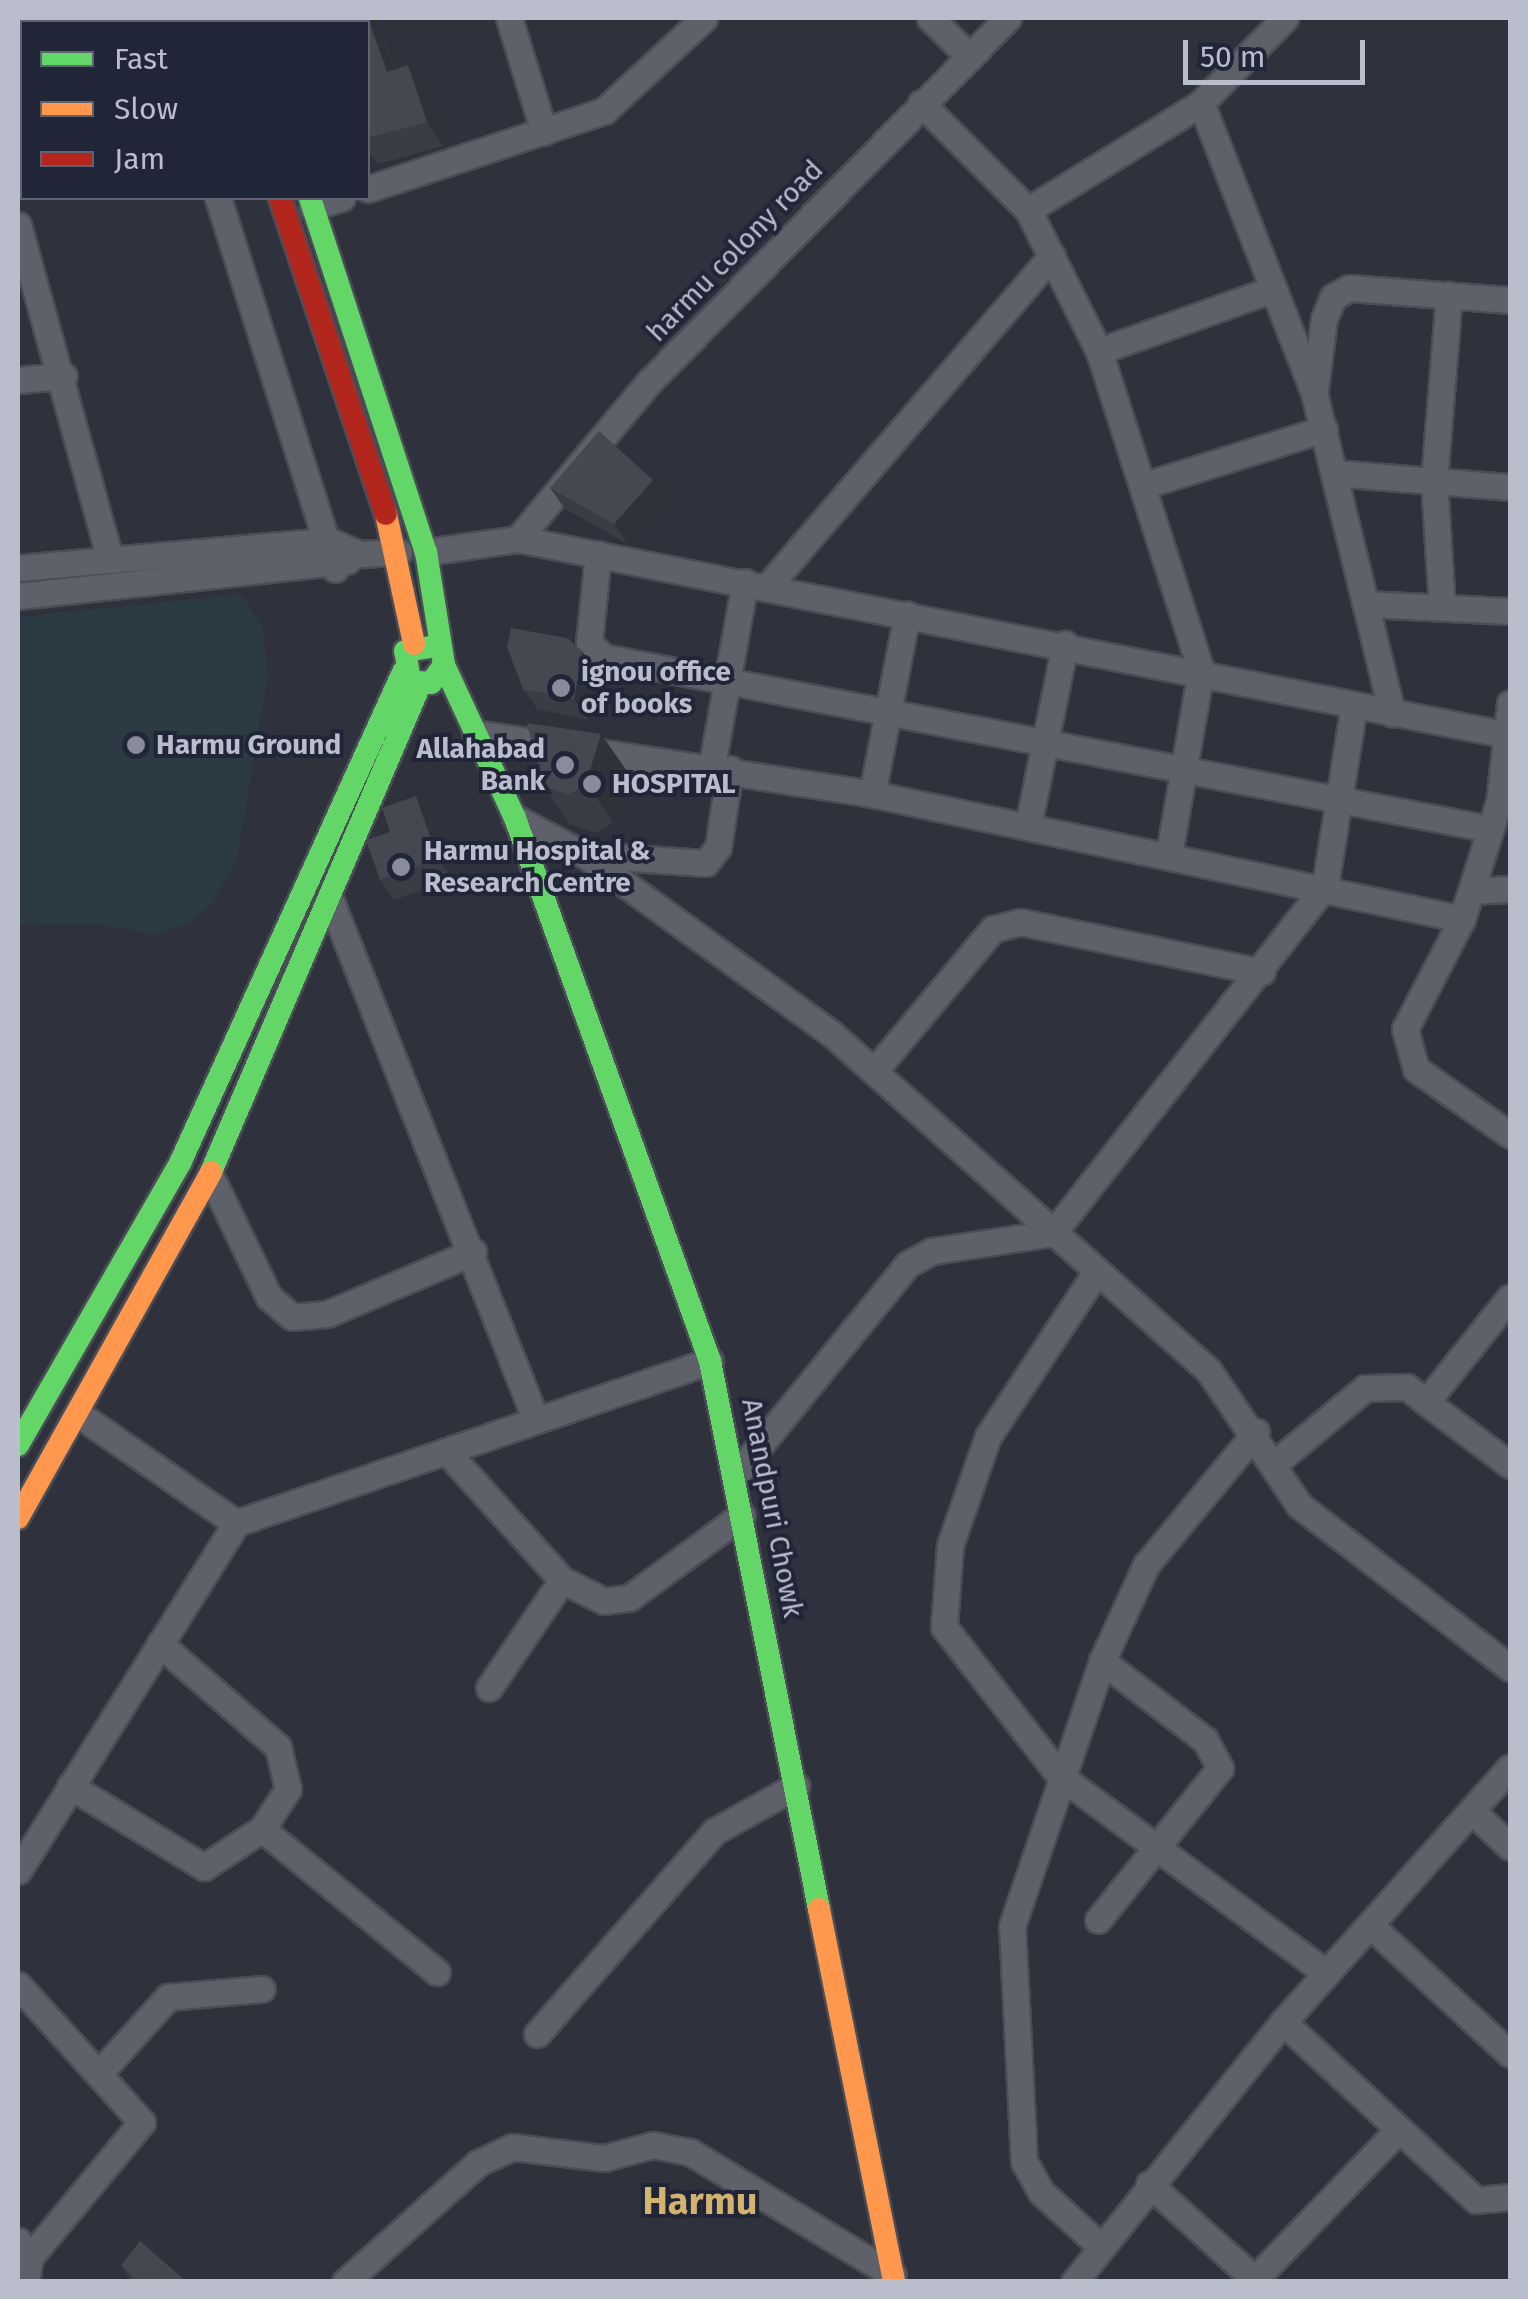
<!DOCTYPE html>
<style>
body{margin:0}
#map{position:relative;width:1528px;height:2299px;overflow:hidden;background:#2f313d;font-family:"Fira Sans",sans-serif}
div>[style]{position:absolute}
.green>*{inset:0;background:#2c3a43}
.roads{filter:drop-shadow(2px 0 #4b4d56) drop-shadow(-2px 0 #4b4d56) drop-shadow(0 2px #4b4d56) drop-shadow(0 -2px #4b4d56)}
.street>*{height:25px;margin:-12.5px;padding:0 12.5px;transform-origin:12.5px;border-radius:12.5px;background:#5f616a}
.fast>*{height:22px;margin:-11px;padding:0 11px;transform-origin:11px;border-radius:11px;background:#63d668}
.slow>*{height:22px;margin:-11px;padding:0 11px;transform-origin:11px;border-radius:11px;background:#ff974d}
.jam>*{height:22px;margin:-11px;padding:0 11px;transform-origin:11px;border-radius:11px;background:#b3261e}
.wall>*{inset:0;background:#3b3d46}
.shaded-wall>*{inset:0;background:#303239}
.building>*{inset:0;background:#454751}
.dots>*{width:28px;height:28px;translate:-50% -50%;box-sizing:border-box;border:5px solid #212538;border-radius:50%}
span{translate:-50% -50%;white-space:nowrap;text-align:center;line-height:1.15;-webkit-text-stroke:8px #212538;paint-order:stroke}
.street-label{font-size:28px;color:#babdcc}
.poi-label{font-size:28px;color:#babdcc;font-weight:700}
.left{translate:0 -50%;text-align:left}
.right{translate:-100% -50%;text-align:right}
.district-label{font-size:38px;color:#d2b36f;font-weight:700}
.frame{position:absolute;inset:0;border:20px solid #babdcc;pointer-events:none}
.legend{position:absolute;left:20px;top:20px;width:350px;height:180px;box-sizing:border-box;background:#212538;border:2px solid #5e6273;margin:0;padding:12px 18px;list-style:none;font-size:30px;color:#babdcc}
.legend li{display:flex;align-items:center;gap:20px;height:50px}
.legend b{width:50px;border:2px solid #5e6273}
.scale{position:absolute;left:1183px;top:40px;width:182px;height:45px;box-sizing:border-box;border:5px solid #babdcc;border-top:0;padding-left:12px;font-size:30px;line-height:35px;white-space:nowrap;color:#babdcc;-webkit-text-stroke:8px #212538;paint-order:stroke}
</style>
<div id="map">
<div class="green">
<i style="clip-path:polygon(241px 594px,263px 627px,268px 676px,237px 858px,211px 903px,190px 923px,154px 935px,101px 924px,18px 925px,18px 617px)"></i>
</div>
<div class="roads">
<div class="street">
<i style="left:159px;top:18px;width:4px;rotate:63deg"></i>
<i style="left:509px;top:18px;width:119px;rotate:72.9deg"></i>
<i style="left:930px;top:18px;width:54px;rotate:44.3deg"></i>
<i style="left:921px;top:103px;width:151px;rotate:45deg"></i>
<i style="left:1028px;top:210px;width:158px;rotate:63.3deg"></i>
<i style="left:1099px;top:351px;width:335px;rotate:72.3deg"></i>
<i style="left:1201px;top:670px;width:187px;rotate:99.9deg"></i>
<i style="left:1201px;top:103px;width:311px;rotate:68.7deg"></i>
<i style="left:1314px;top:393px;width:330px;rotate:76.3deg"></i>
<i style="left:368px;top:189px;width:249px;rotate:-18.3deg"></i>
<i style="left:604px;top:111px;width:137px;rotate:-42.9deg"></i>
<i style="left:218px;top:198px;width:389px;rotate:72.5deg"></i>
<i style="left:312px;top:207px;width:31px;rotate:-17deg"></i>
<i style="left:1028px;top:210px;width:203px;rotate:-31.7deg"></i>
<i style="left:1201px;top:103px;width:120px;rotate:-45.3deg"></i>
<i style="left:18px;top:225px;width:345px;rotate:74.6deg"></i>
<i style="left:1099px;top:351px;width:185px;rotate:-19.6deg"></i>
<i style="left:18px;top:380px;width:46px;rotate:-5deg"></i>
<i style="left:1315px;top:389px;width:71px;rotate:-82.7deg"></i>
<i style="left:1324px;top:319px;width:24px;rotate:-68deg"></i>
<i style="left:1333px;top:297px;width:18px;rotate:-29deg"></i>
<i style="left:1349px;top:288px;width:161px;rotate:4.3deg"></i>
<i style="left:1335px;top:473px;width:176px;rotate:4.6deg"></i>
<i style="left:1142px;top:486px;width:191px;rotate:-17.4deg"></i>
<i style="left:518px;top:539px;width:204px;rotate:-50.2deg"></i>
<i style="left:649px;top:382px;width:511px;rotate:-45.4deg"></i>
<i style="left:426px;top:552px;width:93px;rotate:-8deg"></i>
<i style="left:518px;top:539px;width:1009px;rotate:11.2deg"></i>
<i style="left:598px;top:554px;width:89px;rotate:95.8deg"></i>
<i style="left:589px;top:643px;width:20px;rotate:45deg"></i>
<i style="left:603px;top:657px;width:904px;rotate:10.97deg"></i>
<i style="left:18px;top:568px;width:312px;rotate:-5deg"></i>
<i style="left:329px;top:541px;width:34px;rotate:23deg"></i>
<i style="left:360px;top:554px;width:39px;rotate:-3deg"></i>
<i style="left:767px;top:587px;width:437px;rotate:-49.3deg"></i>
<i style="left:18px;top:596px;width:331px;rotate:-6.1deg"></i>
<i style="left:1366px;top:604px;width:144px;rotate:2.8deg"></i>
<i style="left:1442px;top:608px;width:127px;rotate:-93.6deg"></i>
<i style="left:1434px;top:481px;width:187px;rotate:-85.4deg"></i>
<i style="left:1510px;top:703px;width:100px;rotate:96.3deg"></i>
<i style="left:1499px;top:802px;width:123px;rotate:107.5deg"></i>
<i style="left:1462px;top:919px;width:124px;rotate:117.4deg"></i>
<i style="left:1405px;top:1029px;width:41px;rotate:74.6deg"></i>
<i style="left:1416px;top:1069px;width:115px;rotate:35.1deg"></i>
<i style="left:475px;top:733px;width:402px;rotate:8.7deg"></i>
<i style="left:872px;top:794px;width:603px;rotate:11.96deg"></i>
<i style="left:712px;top:765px;width:186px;rotate:-79.8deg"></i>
<i style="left:872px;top:794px;width:183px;rotate:-79deg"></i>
<i style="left:515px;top:818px;width:79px;rotate:27.9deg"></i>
<i style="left:585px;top:855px;width:304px;rotate:35.9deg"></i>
<i style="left:831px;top:1033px;width:507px;rotate:41.8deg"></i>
<i style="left:1209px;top:1371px;width:161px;rotate:56.1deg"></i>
<i style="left:1299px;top:1505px;width:267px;rotate:37.7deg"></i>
<i style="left:1028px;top:826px;width:186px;rotate:-78.5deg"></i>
<i style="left:586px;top:855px;width:120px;rotate:3.8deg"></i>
<i style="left:706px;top:863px;width:20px;rotate:-53deg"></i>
<i style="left:718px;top:847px;width:79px;rotate:-81.3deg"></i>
<i style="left:1471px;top:891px;width:39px;rotate:-3deg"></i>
<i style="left:330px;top:899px;width:560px;rotate:68.43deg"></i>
<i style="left:875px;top:1070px;width:184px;rotate:-50.1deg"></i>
<i style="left:993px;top:929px;width:29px;rotate:-14deg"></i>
<i style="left:1021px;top:922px;width:246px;rotate:11.7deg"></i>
<i style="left:210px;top:1175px;width:136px;rotate:64.2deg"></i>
<i style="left:269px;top:1297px;width:30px;rotate:41deg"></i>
<i style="left:292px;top:1317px;width:35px;rotate:-5deg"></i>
<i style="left:327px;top:1314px;width:159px;rotate:-23deg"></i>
<i style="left:1097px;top:1271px;width:198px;rotate:123.4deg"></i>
<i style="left:988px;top:1436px;width:115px;rotate:109.2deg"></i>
<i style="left:950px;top:1545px;width:82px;rotate:94.2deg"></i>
<i style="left:944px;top:1627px;width:189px;rotate:52.1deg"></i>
<i style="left:1060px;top:1776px;width:331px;rotate:36.5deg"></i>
<i style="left:1426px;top:1402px;width:105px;rotate:36.9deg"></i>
<i style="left:81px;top:1416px;width:188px;rotate:34.6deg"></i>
<i style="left:446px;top:1451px;width:173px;rotate:48deg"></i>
<i style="left:562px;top:1580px;width:47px;rotate:26.6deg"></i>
<i style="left:604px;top:1601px;width:25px;rotate:-7deg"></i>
<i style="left:629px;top:1598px;width:140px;rotate:-36.3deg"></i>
<i style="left:1275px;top:1463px;width:117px;rotate:-39.8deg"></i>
<i style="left:1365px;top:1388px;width:42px;rotate:-1.4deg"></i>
<i style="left:1407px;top:1387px;width:24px;rotate:38deg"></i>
<i style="left:1426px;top:1402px;width:134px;rotate:-51.3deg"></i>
<i style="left:739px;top:1471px;width:267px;rotate:-50.8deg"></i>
<i style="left:908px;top:1264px;width:27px;rotate:-28deg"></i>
<i style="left:932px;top:1251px;width:122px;rotate:-8.5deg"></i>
<i style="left:1053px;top:1233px;width:441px;rotate:-51.9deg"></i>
<i style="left:1325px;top:886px;width:183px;rotate:-80.9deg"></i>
<i style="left:489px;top:1688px;width:130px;rotate:-55.9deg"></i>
<i style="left:70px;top:1786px;width:157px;rotate:31.2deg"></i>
<i style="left:204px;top:1867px;width:69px;rotate:-33.2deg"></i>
<i style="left:262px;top:1829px;width:48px;rotate:-57deg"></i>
<i style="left:288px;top:1789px;width:43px;rotate:-103.4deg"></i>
<i style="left:278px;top:1747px;width:157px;rotate:-138.9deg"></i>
<i style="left:1472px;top:1811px;width:52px;rotate:43.5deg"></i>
<i style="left:262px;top:1829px;width:226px;rotate:39.3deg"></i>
<i style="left:18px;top:1871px;width:411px;rotate:-57.9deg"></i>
<i style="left:236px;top:1523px;width:501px;rotate:-18.87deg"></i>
<i style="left:1098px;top:1920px;width:195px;rotate:-51.2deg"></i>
<i style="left:1220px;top:1768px;width:32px;rotate:-118deg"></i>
<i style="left:1205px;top:1740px;width:130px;rotate:-142.5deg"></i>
<i style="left:1370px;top:1925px;width:190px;rotate:42.7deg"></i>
<i style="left:18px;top:1985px;width:185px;rotate:47.9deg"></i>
<i style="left:142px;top:2122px;width:175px;rotate:129.7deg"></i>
<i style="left:1283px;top:2022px;width:263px;rotate:42.7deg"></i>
<i style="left:1476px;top:2200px;width:34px;rotate:-5deg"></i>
<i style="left:537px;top:2034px;width:270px;rotate:-48.8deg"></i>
<i style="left:715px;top:1831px;width:93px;rotate:-29.1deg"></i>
<i style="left:102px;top:2070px;width:98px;rotate:-47.9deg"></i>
<i style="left:168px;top:1997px;width:94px;rotate:-4.9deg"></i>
<i style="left:1149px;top:2184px;width:140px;rotate:42.1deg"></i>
<i style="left:18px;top:2241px;width:20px;rotate:53deg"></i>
<i style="left:30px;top:2257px;width:25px;rotate:99deg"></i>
<i style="left:1099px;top:2245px;width:79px;rotate:-137.6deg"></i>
<i style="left:1041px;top:2192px;width:35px;rotate:-119deg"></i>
<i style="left:1024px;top:2161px;width:235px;rotate:-92.9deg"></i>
<i style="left:1012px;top:1926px;width:280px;rotate:-71.2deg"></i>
<i style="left:1102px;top:1661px;width:106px;rotate:-65.4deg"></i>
<i style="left:1146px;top:1565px;width:173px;rotate:-50.4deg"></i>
<i style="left:345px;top:2282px;width:178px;rotate:-41.8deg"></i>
<i style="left:478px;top:2163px;width:38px;rotate:-25deg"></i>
<i style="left:513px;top:2147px;width:92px;rotate:6.9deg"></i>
<i style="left:604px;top:2158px;width:51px;rotate:-14.9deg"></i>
<i style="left:653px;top:2145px;width:38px;rotate:11deg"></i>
<i style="left:690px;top:2152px;width:237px;rotate:31.2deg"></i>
<i style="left:1074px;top:2282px;width:334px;rotate:-51.2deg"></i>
<i style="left:1283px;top:2022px;width:341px;rotate:-48.3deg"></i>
<i style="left:1252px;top:2282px;width:212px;rotate:-46.1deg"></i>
</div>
<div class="fast">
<i style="left:260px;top:18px;width:4px;rotate:76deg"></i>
<i style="left:310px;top:198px;width:373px;rotate:71.9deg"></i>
<i style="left:426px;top:552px;width:114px;rotate:80.9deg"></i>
<i style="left:444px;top:665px;width:22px;rotate:126deg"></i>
<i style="left:431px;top:683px;width:21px;rotate:-175deg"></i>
<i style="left:410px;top:681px;width:30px;rotate:-99deg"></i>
<i style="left:405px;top:651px;width:30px;rotate:-9deg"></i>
<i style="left:444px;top:665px;width:169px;rotate:65.1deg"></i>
<i style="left:515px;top:818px;width:577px;rotate:70.25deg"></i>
<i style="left:710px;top:1361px;width:559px;rotate:78.75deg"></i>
<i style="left:211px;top:1172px;width:530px;rotate:-66.77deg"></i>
<i style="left:18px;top:1445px;width:327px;rotate:-60.1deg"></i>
<i style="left:181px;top:1161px;width:537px;rotate:-65.58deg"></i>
</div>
<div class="slow">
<i style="left:221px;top:18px;width:4px;rotate:63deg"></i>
<i style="left:386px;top:514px;width:133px;rotate:77.8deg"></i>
<i style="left:18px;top:1518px;width:396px;rotate:-60.8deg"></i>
<i style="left:819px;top:1909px;width:380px;rotate:78.6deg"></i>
</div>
<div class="jam">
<i style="left:280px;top:198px;width:333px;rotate:71.5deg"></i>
</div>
</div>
<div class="wall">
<i style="clip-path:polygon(293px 18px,376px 18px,395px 69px,425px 89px,443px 146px,378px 164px,368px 150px,368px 22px)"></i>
<i style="clip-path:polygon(653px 480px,667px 501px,628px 544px,565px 509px,550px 488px)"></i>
<i style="clip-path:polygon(596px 671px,588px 720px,537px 709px,523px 689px)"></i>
<i style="clip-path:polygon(601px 734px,628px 773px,613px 822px,596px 833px,570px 824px,543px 786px)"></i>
<i style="clip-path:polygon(431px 816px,453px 879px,394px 900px,380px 880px,390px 832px)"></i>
<i style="clip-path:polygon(121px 2265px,187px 2282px,132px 2282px)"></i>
</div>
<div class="shaded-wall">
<i style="clip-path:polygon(368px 18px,376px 18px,404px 96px,387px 72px)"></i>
<i style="clip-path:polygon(408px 65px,425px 89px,443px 146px,427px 122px)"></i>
<i style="clip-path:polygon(653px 480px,667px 501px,628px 544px,614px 524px)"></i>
<i style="clip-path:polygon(582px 651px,596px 671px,588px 720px,574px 699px)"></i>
<i style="clip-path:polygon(601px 734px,628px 773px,613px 822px,586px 783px)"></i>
<i style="clip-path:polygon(416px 796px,431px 816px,453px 879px,438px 859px)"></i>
</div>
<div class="building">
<i style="clip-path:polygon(293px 18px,368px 18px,387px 72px,408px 65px,427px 122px,368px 138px,368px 22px,294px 22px)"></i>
<i style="clip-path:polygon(599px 431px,653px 480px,614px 524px,550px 488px)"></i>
<i style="clip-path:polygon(511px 628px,567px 638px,582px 651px,574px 699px,523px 689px,507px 647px)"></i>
<i style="clip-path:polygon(527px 723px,601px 734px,586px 783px,569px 795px,543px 786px)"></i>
<i style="clip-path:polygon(416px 796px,438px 859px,380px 880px,366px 840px,390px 832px,382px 808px)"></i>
<i style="clip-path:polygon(140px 2241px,187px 2282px,138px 2282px,121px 2265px)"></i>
</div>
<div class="dots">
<i style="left:561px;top:688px;background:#898c9a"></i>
<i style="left:136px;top:745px;background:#898c9a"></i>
<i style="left:565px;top:765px;background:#898c9a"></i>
<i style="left:592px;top:784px;background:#898c9a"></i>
<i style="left:401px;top:867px;background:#898c9a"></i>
</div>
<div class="street-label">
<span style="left:735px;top:251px;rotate:-46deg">harmu colony road</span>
<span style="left:772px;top:1508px;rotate:79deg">Anandpuri Chowk</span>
</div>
<div class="poi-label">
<span class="left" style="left:581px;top:688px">ignou office<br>of books</span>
<span class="left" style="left:156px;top:745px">Harmu Ground</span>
<span class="right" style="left:545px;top:765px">Allahabad<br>Bank</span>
<span class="left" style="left:612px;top:784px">HOSPITAL</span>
<span class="left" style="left:424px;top:867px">Harmu Hospital &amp;<br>Research Centre</span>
</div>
<div class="district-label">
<span style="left:700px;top:2202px">Harmu</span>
</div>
<div class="frame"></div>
<ul class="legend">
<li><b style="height:12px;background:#63d668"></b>Fast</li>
<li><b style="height:12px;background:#ff974d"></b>Slow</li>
<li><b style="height:12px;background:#b3261e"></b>Jam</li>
</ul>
<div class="scale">50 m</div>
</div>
